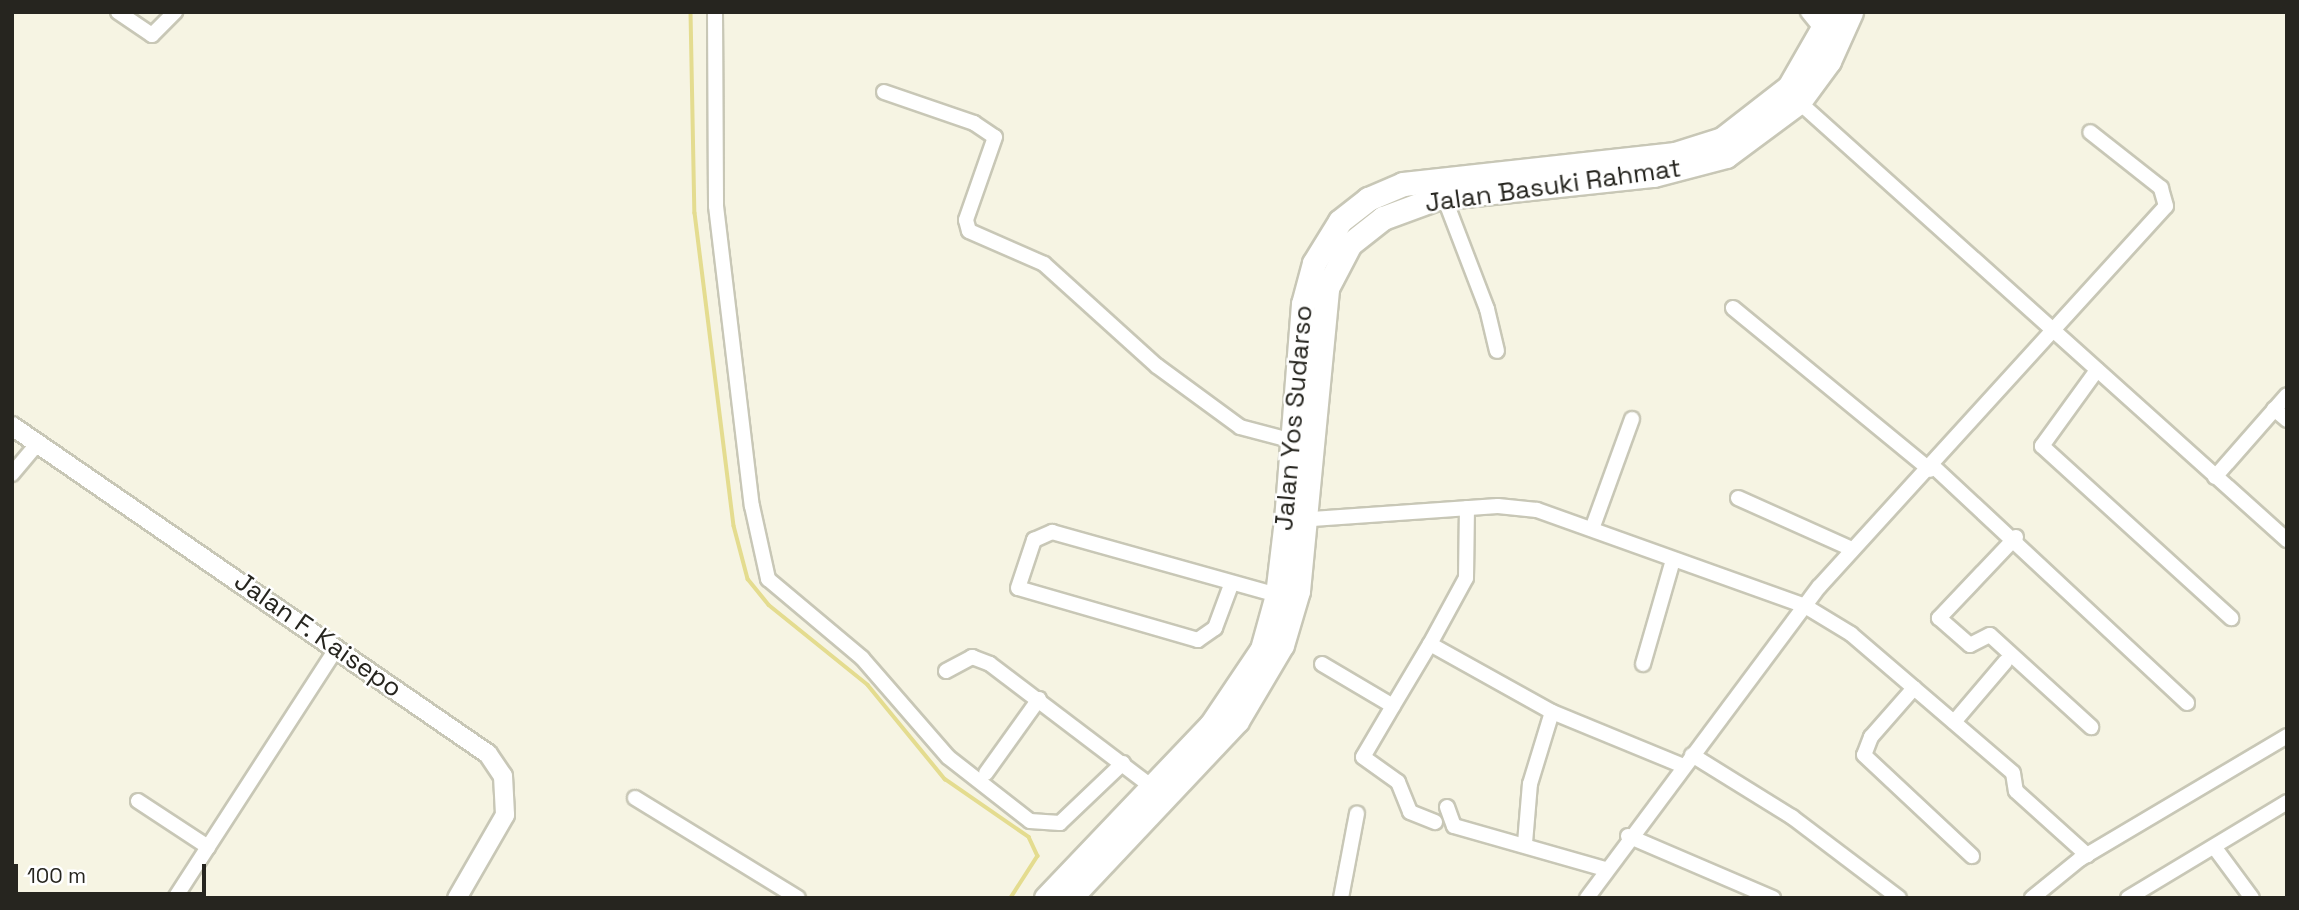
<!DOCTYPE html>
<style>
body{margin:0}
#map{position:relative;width:2299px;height:910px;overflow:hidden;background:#f6f4e3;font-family:"Space Grotesk",sans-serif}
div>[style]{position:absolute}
.stream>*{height:3.5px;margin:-1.75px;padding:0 1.75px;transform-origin:1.75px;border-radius:1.75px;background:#e4dc8f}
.roads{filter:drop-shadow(2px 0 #c8c7b6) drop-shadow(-2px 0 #c8c7b6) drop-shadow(0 2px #c8c7b6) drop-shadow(0 -2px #c8c7b6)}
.minor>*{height:14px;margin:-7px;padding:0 7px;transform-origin:7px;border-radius:7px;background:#fff}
.tertiary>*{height:18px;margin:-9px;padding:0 9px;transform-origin:9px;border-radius:9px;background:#fff}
.trunk>*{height:23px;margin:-11.5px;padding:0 11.5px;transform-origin:11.5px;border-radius:11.5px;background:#fff}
span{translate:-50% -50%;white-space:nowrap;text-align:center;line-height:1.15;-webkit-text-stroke:5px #fff;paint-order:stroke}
.street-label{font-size:26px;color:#26251f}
.frame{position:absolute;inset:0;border:14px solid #26251f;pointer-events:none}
.scale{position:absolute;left:14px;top:864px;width:192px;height:32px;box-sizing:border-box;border:4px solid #26251f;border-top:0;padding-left:9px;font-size:21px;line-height:24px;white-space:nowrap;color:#26251f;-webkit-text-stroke:5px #fff;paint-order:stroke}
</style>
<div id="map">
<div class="stream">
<i style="left:691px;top:12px;width:201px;rotate:88.9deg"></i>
<i style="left:695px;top:213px;width:315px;rotate:82.9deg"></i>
<i style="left:734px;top:526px;width:55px;rotate:75.2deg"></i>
<i style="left:748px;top:579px;width:33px;rotate:51deg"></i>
<i style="left:769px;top:605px;width:127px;rotate:38.9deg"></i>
<i style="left:868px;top:685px;width:122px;rotate:50.7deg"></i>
<i style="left:945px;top:779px;width:102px;rotate:34.6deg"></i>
<i style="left:1029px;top:837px;width:21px;rotate:65deg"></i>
<i style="left:1038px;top:856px;width:50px;rotate:122.7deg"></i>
<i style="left:2119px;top:828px;width:100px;rotate:-30.7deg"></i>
</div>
<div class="roads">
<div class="minor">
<i style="left:118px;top:12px;width:41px;rotate:34.1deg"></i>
<i style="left:152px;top:35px;width:33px;rotate:-45deg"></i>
<i style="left:715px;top:12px;width:194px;rotate:89.7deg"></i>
<i style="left:716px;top:206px;width:302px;rotate:83.2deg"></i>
<i style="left:752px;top:506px;width:75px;rotate:77.6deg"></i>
<i style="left:768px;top:579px;width:123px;rotate:40deg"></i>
<i style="left:862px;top:658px;width:131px;rotate:49deg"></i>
<i style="left:948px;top:757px;width:104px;rotate:38deg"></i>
<i style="left:1030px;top:821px;width:30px;rotate:4deg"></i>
<i style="left:1060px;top:823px;width:87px;rotate:-43.6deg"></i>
<i style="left:1808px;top:12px;width:26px;rotate:51deg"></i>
<i style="left:884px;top:92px;width:95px;rotate:19deg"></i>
<i style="left:974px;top:123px;width:25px;rotate:34deg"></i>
<i style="left:995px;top:137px;width:88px;rotate:109.3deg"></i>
<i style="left:966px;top:220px;width:11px;rotate:75deg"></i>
<i style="left:969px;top:231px;width:82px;rotate:23.7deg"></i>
<i style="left:1044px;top:264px;width:152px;rotate:42.1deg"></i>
<i style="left:1157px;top:366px;width:103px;rotate:36.3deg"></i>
<i style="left:1240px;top:427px;width:55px;rotate:14.8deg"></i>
<i style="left:1799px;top:102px;width:656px;rotate:41.91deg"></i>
<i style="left:1444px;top:197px;width:120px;rotate:69deg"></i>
<i style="left:1487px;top:309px;width:43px;rotate:76.6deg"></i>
<i style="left:1733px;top:308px;width:255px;rotate:39.4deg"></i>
<i style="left:2097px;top:370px;width:94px;rotate:125.9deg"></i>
<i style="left:2042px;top:446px;width:256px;rotate:42.3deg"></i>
<i style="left:2274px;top:409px;width:17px;rotate:40deg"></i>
<i style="left:1934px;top:467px;width:346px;rotate:43deg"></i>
<i style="left:12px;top:474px;width:40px;rotate:-50deg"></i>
<i style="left:2215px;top:477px;width:109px;rotate:-48.7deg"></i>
<i style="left:1738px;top:498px;width:125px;rotate:24.1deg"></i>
<i style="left:1298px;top:520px;width:200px;rotate:-4deg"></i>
<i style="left:1498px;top:506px;width:39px;rotate:6deg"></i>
<i style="left:1537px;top:510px;width:285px;rotate:19.7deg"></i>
<i style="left:1805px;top:606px;width:54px;rotate:31.3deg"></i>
<i style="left:1851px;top:634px;width:83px;rotate:40.6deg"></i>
<i style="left:1914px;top:688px;width:65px;rotate:131.3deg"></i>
<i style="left:1871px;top:737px;width:19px;rotate:111deg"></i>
<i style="left:1864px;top:755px;width:148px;rotate:43.1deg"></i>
<i style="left:1592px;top:529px;width:117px;rotate:-70deg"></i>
<i style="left:2016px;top:537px;width:112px;rotate:133.5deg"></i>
<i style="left:1939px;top:618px;width:41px;rotate:41.1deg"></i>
<i style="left:1970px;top:645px;width:22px;rotate:-27deg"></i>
<i style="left:1990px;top:635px;width:137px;rotate:42.3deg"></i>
<i style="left:1231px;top:585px;width:46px;rotate:110.4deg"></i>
<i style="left:1215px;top:628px;width:21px;rotate:145deg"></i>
<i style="left:1198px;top:640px;width:187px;rotate:-163.9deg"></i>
<i style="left:1018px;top:588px;width:51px;rotate:-71.6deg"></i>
<i style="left:1034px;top:540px;width:20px;rotate:-24deg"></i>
<i style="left:1052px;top:532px;width:234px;rotate:15.6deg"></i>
<i style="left:1430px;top:644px;width:75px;rotate:-61.4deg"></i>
<i style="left:1466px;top:578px;width:70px;rotate:-89.2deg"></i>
<i style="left:1322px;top:664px;width:82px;rotate:30.6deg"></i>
<i style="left:1393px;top:706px;width:72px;rotate:-59.2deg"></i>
<i style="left:1430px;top:644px;width:140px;rotate:29.1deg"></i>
<i style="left:1552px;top:712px;width:139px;rotate:22.3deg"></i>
<i style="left:1643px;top:664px;width:108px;rotate:-73.9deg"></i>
<i style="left:946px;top:671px;width:30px;rotate:-28deg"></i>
<i style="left:972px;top:657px;width:19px;rotate:21deg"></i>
<i style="left:990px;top:664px;width:202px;rotate:37.2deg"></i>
<i style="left:1914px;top:688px;width:130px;rotate:40.6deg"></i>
<i style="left:2013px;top:773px;width:18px;rotate:81deg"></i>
<i style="left:2016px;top:791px;width:96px;rotate:42deg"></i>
<i style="left:1393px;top:706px;width:59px;rotate:120.5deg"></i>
<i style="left:1363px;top:757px;width:43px;rotate:35.5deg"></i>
<i style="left:1398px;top:782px;width:32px;rotate:68deg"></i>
<i style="left:1410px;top:812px;width:27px;rotate:22deg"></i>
<i style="left:1954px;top:722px;width:79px;rotate:-49.6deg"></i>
<i style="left:1692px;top:755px;width:118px;rotate:31.8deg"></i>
<i style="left:1792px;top:817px;width:134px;rotate:37.1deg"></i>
<i style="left:986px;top:773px;width:91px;rotate:-54.4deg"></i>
<i style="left:635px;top:798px;width:191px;rotate:31.5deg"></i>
<i style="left:138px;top:801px;width:84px;rotate:33.3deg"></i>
<i style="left:1447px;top:807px;width:20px;rotate:70deg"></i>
<i style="left:1454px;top:826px;width:157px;rotate:15.9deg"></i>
<i style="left:1628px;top:836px;width:158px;rotate:23.2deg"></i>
<i style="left:1525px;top:843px;width:59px;rotate:-85.2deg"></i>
<i style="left:1530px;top:784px;width:75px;rotate:-73deg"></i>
<i style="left:2215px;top:848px;width:62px;rotate:53.5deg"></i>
<i style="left:175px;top:898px;width:298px;rotate:-57.1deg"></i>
<i style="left:1341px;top:898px;width:86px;rotate:-79.3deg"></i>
<i style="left:1587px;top:898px;width:388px;rotate:-53.3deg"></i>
<i style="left:1819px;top:587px;width:515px;rotate:-47.67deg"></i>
<i style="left:2166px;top:206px;width:19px;rotate:-106deg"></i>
<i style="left:2161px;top:188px;width:90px;rotate:-141.7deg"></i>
<i style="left:2032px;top:898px;width:62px;rotate:-39.1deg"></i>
<i style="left:2080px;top:859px;width:241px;rotate:-30.7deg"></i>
<i style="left:2128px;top:898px;width:186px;rotate:-31.1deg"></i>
</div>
<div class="tertiary">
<i style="left:12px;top:426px;width:578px;rotate:34.57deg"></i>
<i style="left:488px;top:754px;width:27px;rotate:56deg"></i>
<i style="left:503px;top:776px;width:39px;rotate:87deg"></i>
<i style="left:505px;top:815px;width:96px;rotate:120deg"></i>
</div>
<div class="trunk">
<i style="left:1046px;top:898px;width:239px;rotate:-46.4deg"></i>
<i style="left:1211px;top:725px;width:92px;rotate:-56.1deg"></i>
<i style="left:1262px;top:649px;width:56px;rotate:-74.5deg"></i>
<i style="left:1277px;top:595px;width:76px;rotate:-83.2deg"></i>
<i style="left:1286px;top:520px;width:217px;rotate:-85.5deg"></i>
<i style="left:1303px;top:304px;width:42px;rotate:-75deg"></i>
<i style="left:1314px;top:263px;width:49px;rotate:-58.2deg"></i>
<i style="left:1340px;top:221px;width:36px;rotate:-38deg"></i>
<i style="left:1368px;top:199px;width:38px;rotate:-23deg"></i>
<i style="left:1403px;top:184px;width:274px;rotate:-6.3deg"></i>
<i style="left:1675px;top:154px;width:49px;rotate:-17.7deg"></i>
<i style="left:1722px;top:139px;width:85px;rotate:-37.8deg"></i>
<i style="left:1789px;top:87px;width:86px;rotate:-60.2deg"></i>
<i style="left:1070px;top:898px;width:243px;rotate:-46.7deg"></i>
<i style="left:1237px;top:721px;width:88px;rotate:-59.4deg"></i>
<i style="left:1282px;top:645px;width:56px;rotate:-73.5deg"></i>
<i style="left:1298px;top:591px;width:304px;rotate:-84.5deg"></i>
<i style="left:1327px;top:288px;width:50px;rotate:-62.4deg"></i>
<i style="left:1350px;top:244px;width:42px;rotate:-38.2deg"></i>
<i style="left:1383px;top:218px;width:58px;rotate:-20.3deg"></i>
<i style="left:1437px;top:198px;width:218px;rotate:-6.1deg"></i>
<i style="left:1654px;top:175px;width:74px;rotate:-14.8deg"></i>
<i style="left:1726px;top:156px;width:91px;rotate:-36.5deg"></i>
<i style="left:1799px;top:102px;width:51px;rotate:-53.8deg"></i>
<i style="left:1829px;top:61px;width:54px;rotate:-65.8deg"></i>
</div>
</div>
<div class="street-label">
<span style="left:1553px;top:186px;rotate:-8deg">Jalan Basuki Rahmat</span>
<span style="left:1294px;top:418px;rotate:-85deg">Jalan Yos Sudarso</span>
<span style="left:318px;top:635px;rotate:35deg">Jalan F. Kaisepo</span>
</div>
<div class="frame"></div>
<div class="scale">100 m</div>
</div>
